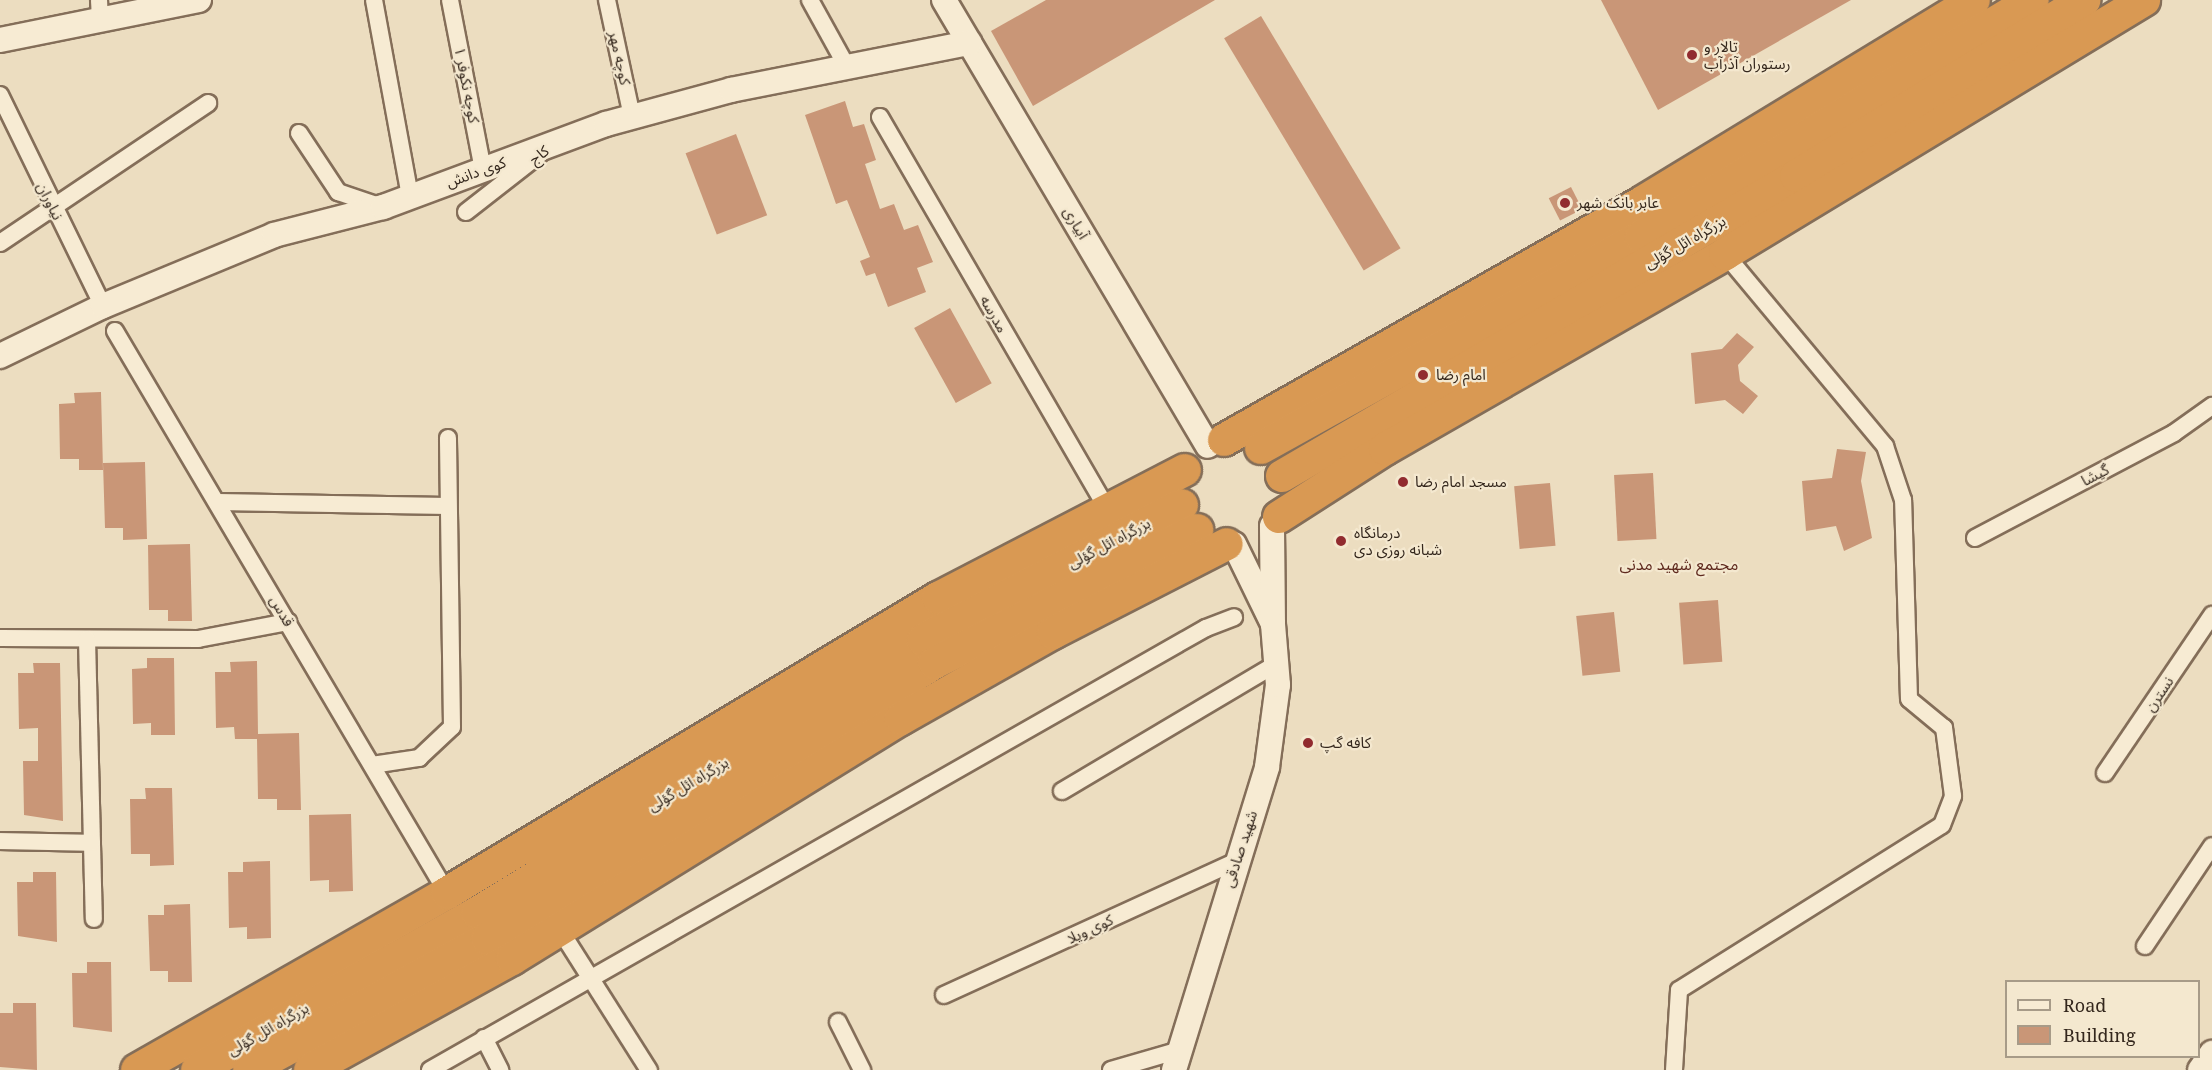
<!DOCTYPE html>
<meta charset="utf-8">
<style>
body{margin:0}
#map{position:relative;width:2212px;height:1070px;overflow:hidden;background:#ecddc0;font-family:"Noto Serif","Noto Sans Arabic",serif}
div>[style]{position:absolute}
.building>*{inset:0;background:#c99677;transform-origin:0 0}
.roads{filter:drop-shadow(2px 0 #846e59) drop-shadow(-2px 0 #846e59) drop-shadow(0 2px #846e59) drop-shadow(0 -2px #846e59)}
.street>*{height:16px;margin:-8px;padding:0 8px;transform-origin:8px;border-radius:8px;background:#f7ebd3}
.secondary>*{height:24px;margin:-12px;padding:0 12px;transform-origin:12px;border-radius:12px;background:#f7ebd3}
.highway>*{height:32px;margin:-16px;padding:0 16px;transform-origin:16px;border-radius:16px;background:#d99953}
.dots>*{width:16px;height:16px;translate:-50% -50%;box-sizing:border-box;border:3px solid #f4e8cf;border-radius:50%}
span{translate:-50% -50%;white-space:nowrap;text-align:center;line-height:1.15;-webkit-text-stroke:4.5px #f4e8cf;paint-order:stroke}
.poi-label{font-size:15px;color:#34271d}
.left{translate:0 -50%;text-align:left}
.street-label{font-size:15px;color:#34271d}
.neighbourhood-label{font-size:16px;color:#5f291e}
.legend{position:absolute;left:2005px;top:980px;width:195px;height:78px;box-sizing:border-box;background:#f4e8cf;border:2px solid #a79b88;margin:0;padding:8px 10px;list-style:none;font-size:18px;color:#34271d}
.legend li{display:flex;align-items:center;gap:12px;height:30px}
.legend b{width:30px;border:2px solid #a79b88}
</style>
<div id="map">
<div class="building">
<i style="clip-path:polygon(1046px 0,1215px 0,1033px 106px,991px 31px)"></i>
<i style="clip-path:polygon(1601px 0,1851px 0,1658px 110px)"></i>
<i style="left:1261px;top:16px;width:271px;height:43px;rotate:59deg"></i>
<i style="clip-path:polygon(845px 101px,853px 127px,864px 124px,876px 160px,865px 164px,880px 209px,894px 204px,904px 230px,918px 225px,933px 262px,917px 268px,926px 292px,888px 307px,875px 273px,866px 276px,860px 261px,870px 257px,847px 200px,836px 204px,805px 115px)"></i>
<i style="left:736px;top:134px;width:87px;height:54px;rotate:69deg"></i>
<i style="left:1571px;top:187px;width:25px;height:25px;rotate:63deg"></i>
<i style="left:950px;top:308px;width:86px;height:41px;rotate:61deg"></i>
<i style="clip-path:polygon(1737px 333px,1754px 347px,1738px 365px,1740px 381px,1758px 396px,1743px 414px,1725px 400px,1695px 404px,1691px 353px,1722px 349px)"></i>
<i style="clip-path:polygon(101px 392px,103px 470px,79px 470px,79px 459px,60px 459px,59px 404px,75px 403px,74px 393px)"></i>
<i style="clip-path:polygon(1837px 449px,1866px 452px,1861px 481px,1872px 538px,1844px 551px,1836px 526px,1806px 531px,1802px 481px,1832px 478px)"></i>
<i style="clip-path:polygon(145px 462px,147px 539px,123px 540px,123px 528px,105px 528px,103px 463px)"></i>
<i style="left:1653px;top:473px;width:66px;height:39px;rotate:87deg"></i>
<i style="left:1550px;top:483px;width:63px;height:36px;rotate:85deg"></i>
<i style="clip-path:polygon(190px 544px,192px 621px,168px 621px,168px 610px,149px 610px,148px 545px)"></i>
<i style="left:1718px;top:600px;width:62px;height:39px;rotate:86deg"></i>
<i style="left:1614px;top:612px;width:60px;height:38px;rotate:84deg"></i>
<i style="clip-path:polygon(147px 658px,174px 658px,175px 735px,151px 735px,151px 723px,133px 724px,132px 669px,147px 668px)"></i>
<i style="clip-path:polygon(257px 661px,258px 734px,299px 733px,301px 810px,277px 810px,277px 799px,258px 799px,257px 739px,235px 739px,234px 727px,216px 728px,215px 672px,231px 672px,230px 662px)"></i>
<i style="clip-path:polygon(33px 663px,60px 663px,63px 821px,24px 815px,23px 761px,38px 761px,38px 728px,19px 729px,18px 673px,34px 673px)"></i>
<i style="clip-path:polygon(145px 788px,172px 788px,174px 865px,150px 866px,150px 854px,131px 854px,130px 799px,146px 799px)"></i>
<i style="clip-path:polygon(351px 814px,353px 891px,329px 892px,329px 880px,310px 881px,309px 815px)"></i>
<i style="clip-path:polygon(270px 861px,271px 938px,247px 939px,247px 927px,229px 928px,228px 872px,243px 872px,243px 862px)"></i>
<i style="clip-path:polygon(33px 872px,56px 872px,57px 942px,18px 936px,17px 882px,33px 882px)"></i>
<i style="clip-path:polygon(190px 904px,192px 982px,168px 982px,168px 971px,150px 971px,148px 915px,164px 915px,164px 905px)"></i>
<i style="clip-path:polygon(87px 962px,111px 962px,112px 1032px,73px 1027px,72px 973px,87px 973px)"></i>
<i style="clip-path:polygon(13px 1003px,36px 1003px,37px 1070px,0 1067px,0 1013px,13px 1013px)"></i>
</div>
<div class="roads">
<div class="street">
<i style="left:99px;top:0;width:20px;rotate:87deg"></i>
<i style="left:374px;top:0;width:200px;rotate:79.6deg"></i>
<i style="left:450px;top:0;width:173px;rotate:79deg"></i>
<i style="left:607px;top:0;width:120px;rotate:77.9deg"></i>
<i style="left:810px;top:0;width:77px;rotate:61.1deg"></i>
<i style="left:0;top:95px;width:235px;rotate:64deg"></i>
<i style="left:880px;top:117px;width:454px;rotate:59.9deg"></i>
<i style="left:299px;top:133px;width:71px;rotate:56.5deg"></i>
<i style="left:338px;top:192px;width:46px;rotate:18.8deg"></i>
<i style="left:466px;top:212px;width:93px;rotate:-38deg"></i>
<i style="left:0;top:243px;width:251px;rotate:-33.9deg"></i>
<i style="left:115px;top:331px;width:653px;rotate:59.43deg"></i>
<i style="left:218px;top:502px;width:230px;rotate:1deg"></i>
<i style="left:1975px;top:538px;width:225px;rotate:-27.8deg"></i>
<i style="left:2174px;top:433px;width:47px;rotate:-35.4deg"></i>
<i style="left:0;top:638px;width:198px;rotate:0.3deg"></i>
<i style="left:198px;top:639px;width:92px;rotate:-10.7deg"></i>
<i style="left:87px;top:639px;width:280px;rotate:88.6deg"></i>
<i style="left:372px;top:765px;width:48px;rotate:-8.5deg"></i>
<i style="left:419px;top:758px;width:45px;rotate:-43.2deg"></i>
<i style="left:452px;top:727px;width:289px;rotate:-90.8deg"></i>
<i style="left:2105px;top:773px;width:191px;rotate:-55.9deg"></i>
<i style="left:1062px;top:791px;width:249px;rotate:-30.7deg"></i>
<i style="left:0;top:841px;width:92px;rotate:1.2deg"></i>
<i style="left:560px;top:930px;width:166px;rotate:57.6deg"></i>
<i style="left:2145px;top:946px;width:120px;rotate:-56.2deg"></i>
<i style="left:944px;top:995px;width:320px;rotate:-24.6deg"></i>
<i style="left:838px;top:1022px;width:54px;rotate:63.4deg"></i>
<i style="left:484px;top:1038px;width:36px;rotate:63deg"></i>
<i style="left:430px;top:1070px;width:893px;rotate:-29.67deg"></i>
<i style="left:1206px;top:628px;width:30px;rotate:-21deg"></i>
<i style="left:1111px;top:1070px;width:72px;rotate:-16.2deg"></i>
<i style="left:1674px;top:1070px;width:80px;rotate:-86.4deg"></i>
<i style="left:1679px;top:990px;width:310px;rotate:-32.1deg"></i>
<i style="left:1942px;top:825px;width:31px;rotate:-69deg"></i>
<i style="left:1953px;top:796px;width:69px;rotate:-97.5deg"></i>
<i style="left:1944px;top:728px;width:45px;rotate:-140.4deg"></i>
<i style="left:1909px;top:699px;width:199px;rotate:-91.7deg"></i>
<i style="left:1903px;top:500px;width:57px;rotate:-108.4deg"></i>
<i style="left:1885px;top:446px;width:250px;rotate:-129.8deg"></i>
</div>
<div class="secondary">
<i style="left:944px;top:0;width:518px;rotate:59.38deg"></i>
<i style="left:0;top:40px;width:203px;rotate:-11.4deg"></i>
<i style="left:0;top:356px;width:114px;rotate:-25.9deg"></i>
<i style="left:103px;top:306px;width:185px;rotate:-22.5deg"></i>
<i style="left:274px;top:235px;width:113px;rotate:-14.4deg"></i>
<i style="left:383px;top:207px;width:238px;rotate:-20.4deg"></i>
<i style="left:606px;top:124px;width:130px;rotate:-15.2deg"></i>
<i style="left:731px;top:90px;width:243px;rotate:-11.2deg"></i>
<i style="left:1234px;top:544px;width:89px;rotate:64deg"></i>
<i style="left:1273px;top:624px;width:98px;rotate:-90.6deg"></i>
<i style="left:1174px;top:1070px;width:317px;rotate:-72.9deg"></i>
<i style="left:1267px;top:767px;width:83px;rotate:-82.4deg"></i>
<i style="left:1278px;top:685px;width:61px;rotate:-94.7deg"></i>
<i style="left:2200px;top:1070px;width:21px;rotate:-55deg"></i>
</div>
<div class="highway">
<i style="left:1224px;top:440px;width:483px;rotate:-29.6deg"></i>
<i style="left:1644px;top:201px;width:386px;rotate:-31.3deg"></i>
<i style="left:1261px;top:448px;width:435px;rotate:-29deg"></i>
<i style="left:1641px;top:237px;width:458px;rotate:-31.2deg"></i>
<i style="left:1282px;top:476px;width:595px;rotate:-30.27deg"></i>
<i style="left:1796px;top:176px;width:338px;rotate:-31.4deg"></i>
<i style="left:1279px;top:517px;width:126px;rotate:-32.7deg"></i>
<i style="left:1385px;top:449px;width:392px;rotate:-29.8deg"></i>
<i style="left:1725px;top:254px;width:490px;rotate:-31.2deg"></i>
<i style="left:137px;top:1070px;width:357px;rotate:-29.7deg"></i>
<i style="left:447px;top:893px;width:573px;rotate:-31deg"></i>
<i style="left:938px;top:598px;width:278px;rotate:-27.4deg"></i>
<i style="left:197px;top:1070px;width:321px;rotate:-29.3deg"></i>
<i style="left:477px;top:913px;width:523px;rotate:-31.47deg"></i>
<i style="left:923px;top:640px;width:292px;rotate:-27.5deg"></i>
<i style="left:249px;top:1070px;width:272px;rotate:-28.8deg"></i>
<i style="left:487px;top:939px;width:525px;rotate:-31.69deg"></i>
<i style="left:934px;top:663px;width:295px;rotate:-26.8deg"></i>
<i style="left:310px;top:1070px;width:230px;rotate:-28.8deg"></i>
<i style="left:512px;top:959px;width:457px;rotate:-31.7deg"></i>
<i style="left:901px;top:719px;width:175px;rotate:-29.5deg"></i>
<i style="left:1053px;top:633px;width:195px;rotate:-27.1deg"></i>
</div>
</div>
<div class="dots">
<i style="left:1692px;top:55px;background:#912b2f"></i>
<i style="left:1565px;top:203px;background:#912b2f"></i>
<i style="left:1423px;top:375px;background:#912b2f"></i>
<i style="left:1403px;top:482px;background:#912b2f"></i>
<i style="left:1341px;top:541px;background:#912b2f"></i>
<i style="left:1308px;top:743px;background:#912b2f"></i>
</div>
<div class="poi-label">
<span class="left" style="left:1704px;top:55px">تالار و<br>رستوران آذرآب</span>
<span class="left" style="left:1577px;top:203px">عابر بانک شهر</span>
<span class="left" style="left:1436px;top:375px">امام رضا</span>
<span class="left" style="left:1415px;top:482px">مسجد امام رضا</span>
<span class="left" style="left:1354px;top:541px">درمانگاه<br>شبانه روزی دی</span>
<span class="left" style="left:1320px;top:743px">کافه گپ</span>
</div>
<div class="street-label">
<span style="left:620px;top:58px;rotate:78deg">کوچه مهر</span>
<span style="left:467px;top:85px;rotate:79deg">کوچه نکوفر ۱</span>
<span style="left:539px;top:155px;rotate:-38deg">کاج</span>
<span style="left:476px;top:172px;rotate:-20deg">کوی دانش</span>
<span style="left:50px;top:201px;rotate:63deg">نیاوران</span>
<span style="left:1076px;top:223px;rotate:59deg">آبیاری</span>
<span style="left:1685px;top:242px;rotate:-30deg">بزرگراه ائل گؤلی</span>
<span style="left:994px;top:314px;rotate:60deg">مدرسه</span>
<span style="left:2095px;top:475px;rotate:-28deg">گیشا</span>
<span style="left:1109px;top:543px;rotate:-28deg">بزرگراه ائل گؤلی</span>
<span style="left:282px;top:611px;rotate:60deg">قدس</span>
<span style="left:2159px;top:694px;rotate:-56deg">نسترن</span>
<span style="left:688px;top:784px;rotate:-31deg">بزرگراه ائل گؤلی</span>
<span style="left:1240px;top:849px;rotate:-72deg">شهید صادقی</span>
<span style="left:1090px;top:929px;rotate:-25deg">کوی ویلا</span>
<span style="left:268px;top:1029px;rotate:-30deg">بزرگراه ائل گؤلی</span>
</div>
<div class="neighbourhood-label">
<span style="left:1679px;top:564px">مجتمع شهید مدنی</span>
</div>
<ul class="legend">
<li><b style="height:8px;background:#f7ebd3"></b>Road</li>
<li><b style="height:16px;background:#c99677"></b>Building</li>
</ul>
</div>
